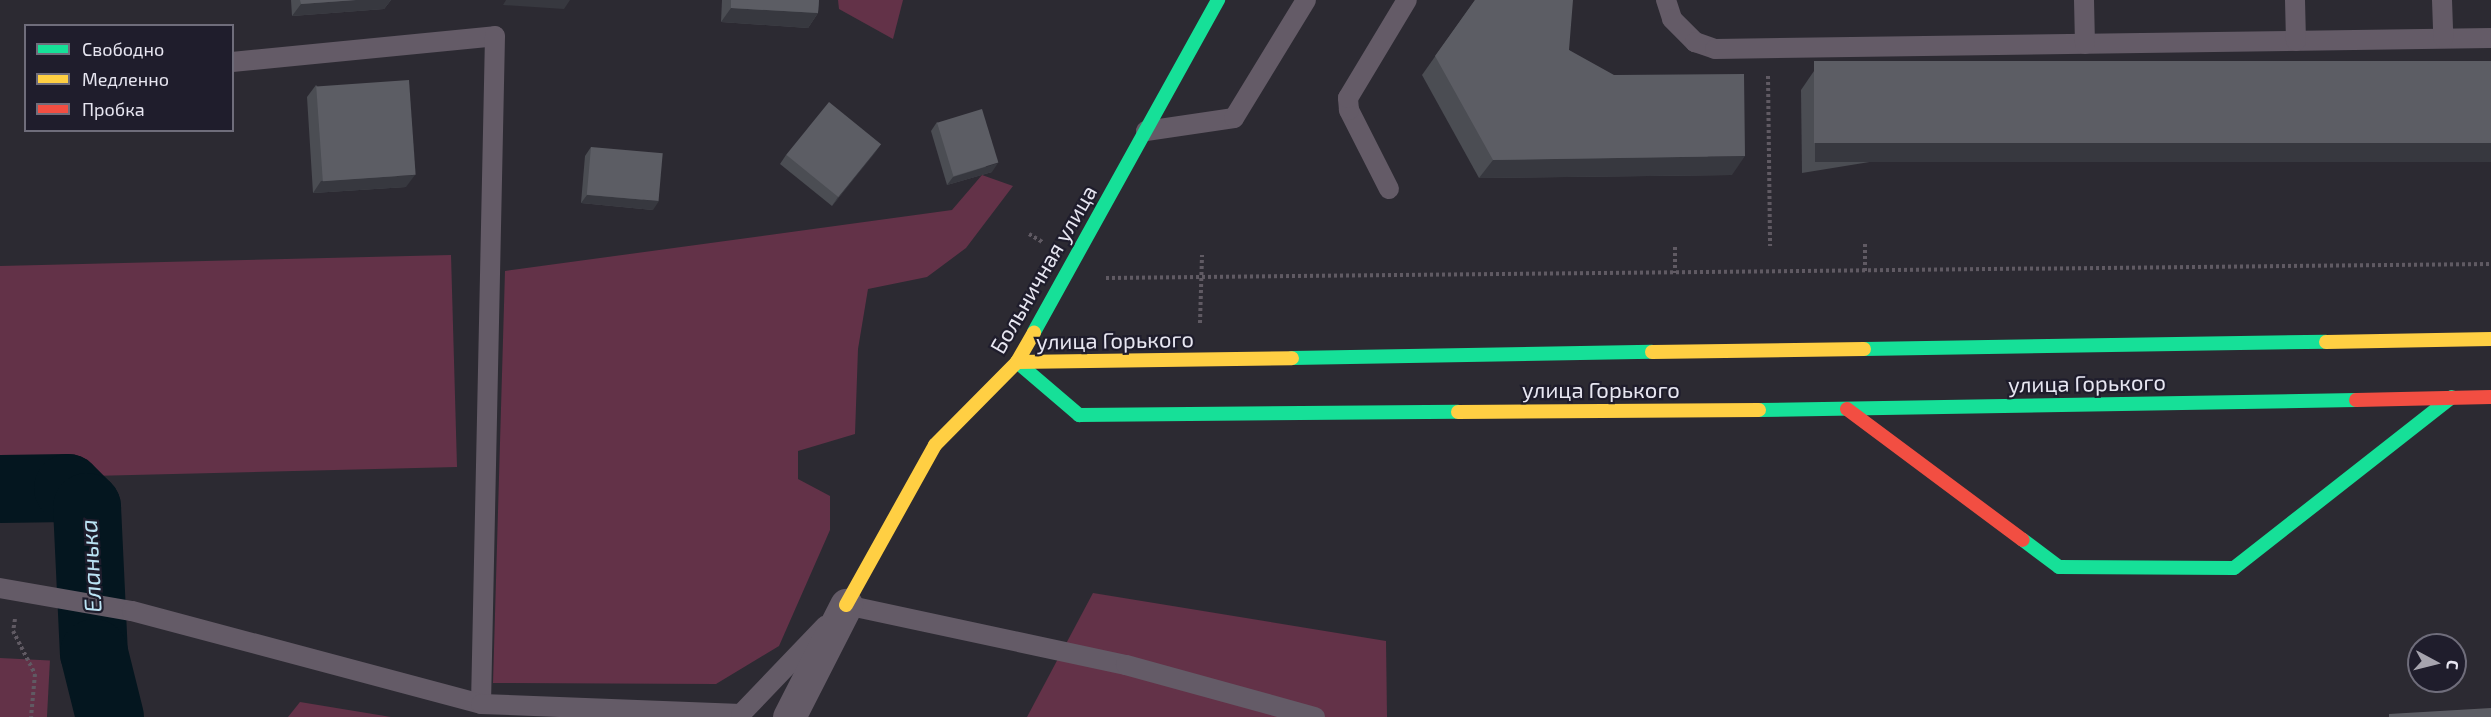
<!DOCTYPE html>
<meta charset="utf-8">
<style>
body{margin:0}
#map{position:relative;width:2491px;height:717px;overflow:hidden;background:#2c2a32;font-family:"Exo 2",sans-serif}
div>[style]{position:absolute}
.green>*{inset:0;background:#633248;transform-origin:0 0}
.river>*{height:68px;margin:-34px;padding:0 34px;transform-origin:34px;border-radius:34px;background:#04161f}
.path>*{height:4px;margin-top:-2px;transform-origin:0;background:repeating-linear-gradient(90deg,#605a63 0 3px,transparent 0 6px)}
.lane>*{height:20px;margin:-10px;padding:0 10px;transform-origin:10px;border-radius:10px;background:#645b67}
.street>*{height:33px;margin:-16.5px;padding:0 16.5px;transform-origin:16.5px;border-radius:16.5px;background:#645b67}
.fast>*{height:14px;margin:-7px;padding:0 7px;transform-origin:7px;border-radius:7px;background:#16e098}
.slow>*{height:14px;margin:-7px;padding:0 7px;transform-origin:7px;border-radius:7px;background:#ffcf43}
.jam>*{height:14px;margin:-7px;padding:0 7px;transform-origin:7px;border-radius:7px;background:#f24e42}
.wall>*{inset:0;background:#4b4d53}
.shaded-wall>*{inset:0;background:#37383f;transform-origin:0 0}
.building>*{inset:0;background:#5c5d64;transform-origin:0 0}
span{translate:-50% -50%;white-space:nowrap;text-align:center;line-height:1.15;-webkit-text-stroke:4.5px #1f1d2c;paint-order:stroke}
.street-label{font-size:22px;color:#e7e6f1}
.water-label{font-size:24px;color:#bbe3f4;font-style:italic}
.legend{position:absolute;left:24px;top:24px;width:210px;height:108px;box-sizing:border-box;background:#1f1d2c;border:2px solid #6f6d7b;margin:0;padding:8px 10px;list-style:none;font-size:18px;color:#e7e6f1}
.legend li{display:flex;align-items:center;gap:12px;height:30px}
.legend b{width:30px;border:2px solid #6f6d7b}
.north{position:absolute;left:2407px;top:633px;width:60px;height:60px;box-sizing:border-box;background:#1f1d2c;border:2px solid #6f6d7b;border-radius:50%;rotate:97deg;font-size:16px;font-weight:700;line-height:24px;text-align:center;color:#e7e6f1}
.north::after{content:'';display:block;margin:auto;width:21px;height:27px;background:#a6a4ae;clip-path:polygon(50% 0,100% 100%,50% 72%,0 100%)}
</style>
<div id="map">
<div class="green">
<i style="clip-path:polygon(838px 0,903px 0,893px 39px,839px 9px)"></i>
<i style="clip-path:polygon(982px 175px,1013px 186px,966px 248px,927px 277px,868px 289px,858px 349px,855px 434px,798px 451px,798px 479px,830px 496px,830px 530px,779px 646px,716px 684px,493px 683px,505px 271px,952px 210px)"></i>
<i style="clip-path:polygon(451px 255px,457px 467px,91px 476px,0 465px,0 266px)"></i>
<i style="clip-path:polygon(1093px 593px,1386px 641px,1387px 717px,1027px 717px)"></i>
<i style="left:0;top:658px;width:50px;height:59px;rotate:3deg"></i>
<i style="clip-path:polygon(300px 702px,391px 717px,288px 717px)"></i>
</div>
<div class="river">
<i style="left:0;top:489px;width:68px;rotate:-0.8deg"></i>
<i style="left:68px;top:488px;width:27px;rotate:45deg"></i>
<i style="left:87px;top:507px;width:146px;rotate:87.3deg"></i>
<i style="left:94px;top:653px;width:66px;rotate:76deg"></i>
</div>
<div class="path">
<i style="left:1768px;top:76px;width:170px;rotate:89.3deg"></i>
<i style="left:1029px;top:234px;width:17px;rotate:31deg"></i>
<i style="left:1865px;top:244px;width:28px;rotate:90deg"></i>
<i style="left:1675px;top:247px;width:26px;rotate:90deg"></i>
<i style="left:1106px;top:278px;width:1385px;rotate:-0.58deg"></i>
<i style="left:1200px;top:323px;width:68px;rotate:-88.3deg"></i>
<i style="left:15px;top:619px;width:12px;rotate:99deg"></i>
<i style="left:13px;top:631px;width:48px;rotate:62.9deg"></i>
<i style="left:35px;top:674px;width:43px;rotate:95.3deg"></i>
</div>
<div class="lane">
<i style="left:1666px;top:0;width:20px;rotate:72deg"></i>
<i style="left:1672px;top:19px;width:33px;rotate:45deg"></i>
<i style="left:1695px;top:42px;width:21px;rotate:19deg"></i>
<i style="left:1715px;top:49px;width:776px;rotate:-0.81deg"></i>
<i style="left:2084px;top:0;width:44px;rotate:88.7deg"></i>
<i style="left:2295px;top:0;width:41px;rotate:88.6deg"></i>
<i style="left:2442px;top:0;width:38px;rotate:88deg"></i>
<i style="left:232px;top:62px;width:264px;rotate:-5.6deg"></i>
<i style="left:495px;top:36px;width:668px;rotate:91.2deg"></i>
<i style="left:1146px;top:131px;width:89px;rotate:-8.4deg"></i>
<i style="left:1234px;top:118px;width:138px;rotate:-58.6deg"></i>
<i style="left:1389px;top:189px;width:89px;rotate:-116.9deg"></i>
<i style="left:1349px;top:110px;width:12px;rotate:-95deg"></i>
<i style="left:1348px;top:98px;width:114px;rotate:-59deg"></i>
<i style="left:0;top:588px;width:134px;rotate:9.9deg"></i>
<i style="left:132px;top:611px;width:361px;rotate:14.9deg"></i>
<i style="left:481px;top:704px;width:260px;rotate:2.2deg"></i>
<i style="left:741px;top:714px;width:122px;rotate:-46.3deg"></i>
<i style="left:846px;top:605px;width:286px;rotate:12.1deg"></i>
<i style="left:1126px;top:665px;width:196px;rotate:15.4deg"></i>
</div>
<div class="street">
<i style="left:789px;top:717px;width:126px;rotate:-63deg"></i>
</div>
<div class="fast">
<i style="left:1034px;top:332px;width:380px;rotate:-61deg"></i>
<i style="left:1864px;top:349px;width:462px;rotate:-0.9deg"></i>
<i style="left:1292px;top:358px;width:360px;rotate:-1deg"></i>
<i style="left:1017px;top:362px;width:82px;rotate:40.5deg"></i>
<i style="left:1079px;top:415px;width:379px;rotate:-0.5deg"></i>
<i style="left:1759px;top:410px;width:597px;rotate:-0.96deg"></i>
<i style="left:2023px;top:540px;width:45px;rotate:36.9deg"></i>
<i style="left:2059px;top:567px;width:175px;rotate:0.3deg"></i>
<i style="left:2234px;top:568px;width:277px;rotate:-38.1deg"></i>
</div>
<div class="slow">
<i style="left:2326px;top:342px;width:165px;rotate:-1deg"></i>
<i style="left:1652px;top:352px;width:212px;rotate:-0.8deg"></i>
<i style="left:1017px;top:362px;width:275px;rotate:-0.8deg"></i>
<i style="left:1458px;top:412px;width:301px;rotate:-0.4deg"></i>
<i style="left:846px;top:605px;width:183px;rotate:-60.9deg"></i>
<i style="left:935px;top:445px;width:117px;rotate:-45.3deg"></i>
<i style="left:1017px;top:362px;width:34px;rotate:-60deg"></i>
</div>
<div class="jam">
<i style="left:2356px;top:400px;width:135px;rotate:-1.3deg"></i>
<i style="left:1847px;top:409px;width:219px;rotate:36.7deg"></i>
</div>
<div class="wall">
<i style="clip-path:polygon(291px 0,391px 0,384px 9px,292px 16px)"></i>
<i style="clip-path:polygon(722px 0,819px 0,818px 13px,808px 28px,721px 22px)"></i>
<i style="clip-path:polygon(1475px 0,1569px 50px,1732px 175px,1479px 178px,1422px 75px)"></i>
<i style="clip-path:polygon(2491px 61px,1802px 173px,1801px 90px,1814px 71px)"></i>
<i style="clip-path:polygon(316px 85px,406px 187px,313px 193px,307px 97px)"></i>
<i style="clip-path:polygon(937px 122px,992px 172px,947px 185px,931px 131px)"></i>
<i style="clip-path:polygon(881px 144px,832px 206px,780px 164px,786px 155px)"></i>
<i style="clip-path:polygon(591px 147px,653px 210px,581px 203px,585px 156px)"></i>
</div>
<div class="shaded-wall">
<i style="clip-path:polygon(356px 0,391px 0,384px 9px,292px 16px,301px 4px)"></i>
<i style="clip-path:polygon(506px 0,570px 0,564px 9px,503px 5px)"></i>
<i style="clip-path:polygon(731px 8px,818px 13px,808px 28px,721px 22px)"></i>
<i style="left:2491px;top:143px;width:19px;height:676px;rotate:90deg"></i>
<i style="clip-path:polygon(881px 144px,875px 153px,832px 206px,838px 197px)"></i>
<i style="clip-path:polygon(1745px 156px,1732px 175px,1479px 178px,1493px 160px)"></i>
<i style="clip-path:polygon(998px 163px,992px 172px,947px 185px,953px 177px)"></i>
<i style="clip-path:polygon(415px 175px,406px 187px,313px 193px,321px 181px)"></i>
<i style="clip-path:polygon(587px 195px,659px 201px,653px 210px,581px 203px)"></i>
</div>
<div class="building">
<i style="clip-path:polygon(300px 0,356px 0,301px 4px)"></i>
<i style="clip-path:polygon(731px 0,819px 0,818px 13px,731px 8px)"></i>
<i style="clip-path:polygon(1475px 0,1573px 0,1569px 50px,1614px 75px,1744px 74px,1745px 156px,1493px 160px,1435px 56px)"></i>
<i style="left:2491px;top:61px;width:82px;height:677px;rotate:90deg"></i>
<i style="left:409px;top:80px;width:95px;height:93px;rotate:86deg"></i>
<i style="left:829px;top:102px;width:67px;height:68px;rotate:39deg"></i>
<i style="left:982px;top:109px;width:56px;height:47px;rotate:73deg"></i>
<i style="left:591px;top:147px;width:72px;height:48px;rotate:5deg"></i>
<i style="clip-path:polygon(2491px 708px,2491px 717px,2389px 717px,2389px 714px)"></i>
</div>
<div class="street-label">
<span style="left:1043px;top:269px;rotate:-60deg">Больничная улица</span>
<span style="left:1115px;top:340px;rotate:-1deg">улица Горького</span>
<span style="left:2087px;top:383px;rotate:-1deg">улица Горького</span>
<span style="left:1601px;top:390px">улица Горького</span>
</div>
<div class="water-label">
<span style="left:90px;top:566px;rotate:-93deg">Еланька</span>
</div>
<ul class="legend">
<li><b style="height:8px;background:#16e098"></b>Свободно</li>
<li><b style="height:8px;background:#ffcf43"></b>Медленно</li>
<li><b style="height:8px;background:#f24e42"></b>Пробка</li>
</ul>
<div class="north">С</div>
</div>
